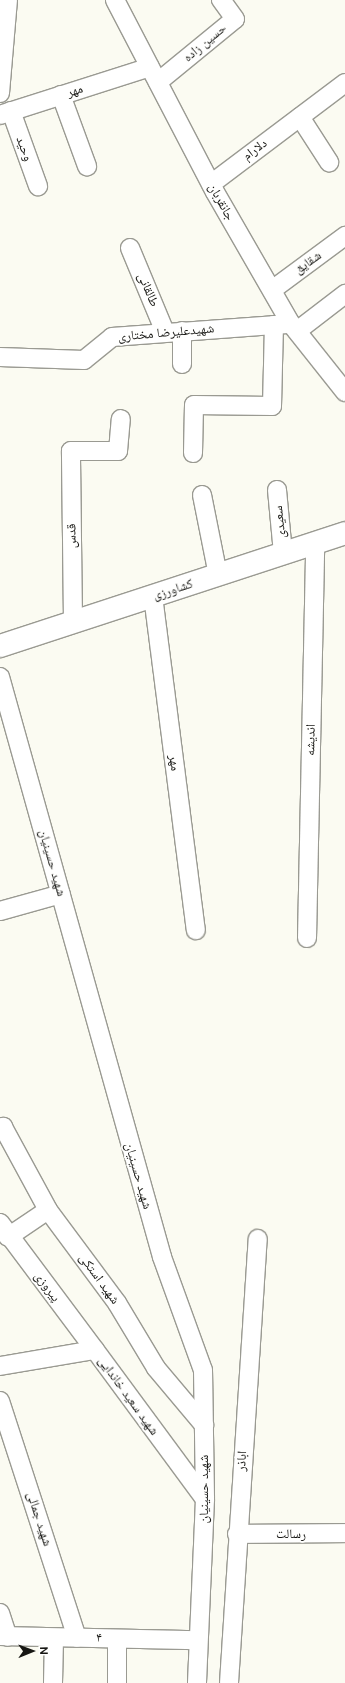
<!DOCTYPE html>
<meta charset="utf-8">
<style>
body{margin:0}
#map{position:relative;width:345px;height:1683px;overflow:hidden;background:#fbfbf2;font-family:"DM Sans","Noto Naskh Arabic",sans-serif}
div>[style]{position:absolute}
.roads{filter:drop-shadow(1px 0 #9a9a92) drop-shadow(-1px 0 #9a9a92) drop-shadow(0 1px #9a9a92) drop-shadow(0 -1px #9a9a92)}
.street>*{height:18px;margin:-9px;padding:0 9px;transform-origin:9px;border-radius:9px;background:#fff}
.secondary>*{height:22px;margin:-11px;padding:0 11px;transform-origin:11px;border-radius:11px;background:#fff}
span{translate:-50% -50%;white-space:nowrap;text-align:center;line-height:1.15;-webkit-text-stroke:3.5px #fffffe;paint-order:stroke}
.street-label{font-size:13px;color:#171714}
.north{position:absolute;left:12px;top:1631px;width:40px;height:40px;-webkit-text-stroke:3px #fffffe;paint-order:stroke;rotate:89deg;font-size:11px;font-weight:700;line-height:16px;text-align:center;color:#171714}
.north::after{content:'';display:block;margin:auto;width:14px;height:18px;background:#171714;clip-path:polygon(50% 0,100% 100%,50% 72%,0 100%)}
</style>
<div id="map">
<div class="roads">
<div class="street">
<i style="left:115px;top:0;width:216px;rotate:62.5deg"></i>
<i style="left:215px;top:192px;width:152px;rotate:60.1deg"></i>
<i style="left:291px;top:324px;width:87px;rotate:51.5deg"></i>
<i style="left:158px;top:82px;width:99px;rotate:-39.3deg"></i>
<i style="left:235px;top:19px;width:24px;rotate:-126deg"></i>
<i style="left:0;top:93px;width:93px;rotate:-85.1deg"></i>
<i style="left:61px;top:95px;width:76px;rotate:69.9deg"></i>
<i style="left:11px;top:111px;width:80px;rotate:70.2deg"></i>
<i style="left:0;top:115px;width:157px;rotate:-17.7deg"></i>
<i style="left:300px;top:117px;width:54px;rotate:57.2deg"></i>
<i style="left:211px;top:184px;width:168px;rotate:-37deg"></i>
<i style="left:130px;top:248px;width:91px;rotate:67.4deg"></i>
<i style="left:272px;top:290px;width:91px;rotate:-36.5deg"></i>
<i style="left:297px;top:331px;width:61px;rotate:-37.6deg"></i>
<i style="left:0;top:357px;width:84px;rotate:2deg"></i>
<i style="left:84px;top:360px;width:36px;rotate:-39deg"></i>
<i style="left:112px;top:337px;width:179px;rotate:-4.2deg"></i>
<i style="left:182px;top:364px;width:33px;rotate:-90deg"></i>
<i style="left:193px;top:453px;width:48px;rotate:-88.8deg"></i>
<i style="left:194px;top:405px;width:78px;rotate:0.7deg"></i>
<i style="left:272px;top:406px;width:81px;rotate:-88.6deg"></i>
<i style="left:277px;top:490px;width:63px;rotate:84.6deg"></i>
<i style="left:202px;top:495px;width:82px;rotate:78.7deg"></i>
<i style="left:153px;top:596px;width:337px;rotate:82.7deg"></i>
<i style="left:73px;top:621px;width:170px;rotate:-90.7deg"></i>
<i style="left:71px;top:451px;width:47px"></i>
<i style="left:118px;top:451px;width:32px;rotate:-85deg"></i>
<i style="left:0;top:677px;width:602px;rotate:74.39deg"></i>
<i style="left:162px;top:1257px;width:120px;rotate:70.1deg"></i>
<i style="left:203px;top:1370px;width:129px;rotate:89.1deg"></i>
<i style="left:205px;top:1499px;width:184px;rotate:92.5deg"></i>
<i style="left:0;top:911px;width:63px;rotate:-15.6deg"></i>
<i style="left:307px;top:938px;width:395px;rotate:-88.8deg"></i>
<i style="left:0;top:1129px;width:4px;rotate:-34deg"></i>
<i style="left:3px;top:1127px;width:94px;rotate:61.5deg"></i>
<i style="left:48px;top:1210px;width:116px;rotate:53.4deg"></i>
<i style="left:117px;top:1303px;width:76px;rotate:59deg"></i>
<i style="left:156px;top:1368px;width:75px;rotate:49.9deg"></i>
<i style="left:0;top:1223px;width:159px;rotate:53.2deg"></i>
<i style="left:8px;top:1237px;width:48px;rotate:-34deg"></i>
<i style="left:0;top:1366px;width:96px;rotate:-9.6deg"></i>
<i style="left:95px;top:1350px;width:185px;rotate:53.6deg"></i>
<i style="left:0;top:1401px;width:249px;rotate:72deg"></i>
<i style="left:237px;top:1534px;width:108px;rotate:-0.5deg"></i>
<i style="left:0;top:1613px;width:25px;rotate:72deg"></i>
<i style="left:0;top:1636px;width:198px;rotate:1.2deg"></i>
<i style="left:117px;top:1639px;width:44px;rotate:90deg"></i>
<i style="left:53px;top:1683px;width:45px;rotate:-88.7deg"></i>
<i style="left:229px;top:1683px;width:445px;rotate:-86.3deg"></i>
</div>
<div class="secondary">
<i style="left:0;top:646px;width:363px;rotate:-18.1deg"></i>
</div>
</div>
<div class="street-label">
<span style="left:205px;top:43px;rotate:-40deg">حسین زاده</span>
<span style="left:75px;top:91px;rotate:-18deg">مهر</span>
<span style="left:24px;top:149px;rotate:70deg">وحید</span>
<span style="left:255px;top:150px;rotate:-37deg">دلارام</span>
<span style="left:221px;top:202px;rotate:61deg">جانقربان</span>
<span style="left:308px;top:263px;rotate:-36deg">شقایق</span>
<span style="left:148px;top:290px;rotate:67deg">طالقانی</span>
<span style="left:166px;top:333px;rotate:-5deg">شهیدعلیرضا مختاری</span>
<span style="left:280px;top:522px;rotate:-96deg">سعیدی</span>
<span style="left:72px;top:536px;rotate:-91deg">قدس</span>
<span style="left:173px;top:590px;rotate:-18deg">کشاورزی</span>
<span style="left:311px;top:740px;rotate:-89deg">اندیشه</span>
<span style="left:174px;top:763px;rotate:83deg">مهر</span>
<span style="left:52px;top:863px;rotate:74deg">شهید حسینیان</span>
<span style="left:138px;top:1176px;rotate:74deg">شهید حسینیان</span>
<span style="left:99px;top:1279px;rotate:54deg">شهید استکی</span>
<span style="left:47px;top:1287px;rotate:53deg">پیروزی</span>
<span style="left:128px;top:1396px;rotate:54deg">شهید سعید خاندایی</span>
<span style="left:242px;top:1461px;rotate:-86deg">اباذر</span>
<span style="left:204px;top:1489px;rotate:-90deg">شهید حسینیان</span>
<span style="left:39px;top:1519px;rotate:72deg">شهید جمالی</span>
<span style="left:291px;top:1534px">رسالت</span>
<span style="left:99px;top:1638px;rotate:1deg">۴</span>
</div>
<div class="north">N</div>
</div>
